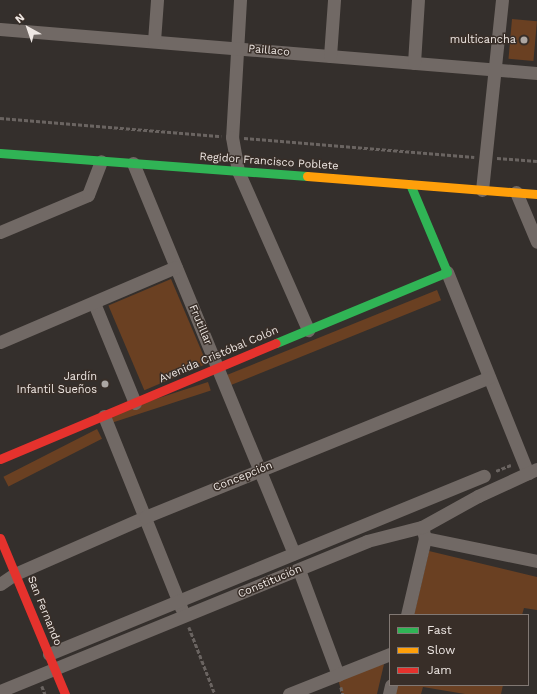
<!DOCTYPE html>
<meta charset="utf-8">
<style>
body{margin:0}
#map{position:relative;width:537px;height:694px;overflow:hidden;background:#342f2c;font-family:"Work Sans",sans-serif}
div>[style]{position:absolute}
.green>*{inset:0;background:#6a4022;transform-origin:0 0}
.path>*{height:2.5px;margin-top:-1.25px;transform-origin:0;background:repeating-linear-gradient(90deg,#6a6461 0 4px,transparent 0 6px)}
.street>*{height:13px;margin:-6.5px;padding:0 6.5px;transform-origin:6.5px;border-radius:6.5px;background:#716965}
.fast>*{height:9px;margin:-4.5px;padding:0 4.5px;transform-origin:4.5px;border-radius:4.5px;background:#30b455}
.slow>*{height:9px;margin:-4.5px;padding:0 4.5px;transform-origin:4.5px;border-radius:4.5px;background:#ff9f0a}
.jam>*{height:9px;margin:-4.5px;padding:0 4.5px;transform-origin:4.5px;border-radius:4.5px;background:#e5322d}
.dots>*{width:11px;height:11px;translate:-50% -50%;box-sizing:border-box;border:2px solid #382e28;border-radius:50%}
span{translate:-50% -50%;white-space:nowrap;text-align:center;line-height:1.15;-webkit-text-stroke:3px #382e28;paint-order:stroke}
.poi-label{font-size:11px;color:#eee7e3}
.right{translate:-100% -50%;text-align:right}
.street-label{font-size:11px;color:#eee7e3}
.legend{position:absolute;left:389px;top:614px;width:140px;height:72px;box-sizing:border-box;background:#382e28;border:1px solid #817873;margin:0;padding:5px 7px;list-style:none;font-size:12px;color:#eee7e3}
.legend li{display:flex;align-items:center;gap:8px;height:20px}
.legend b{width:20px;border:1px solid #817873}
.north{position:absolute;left:8px;top:8px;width:40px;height:40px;-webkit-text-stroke:3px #382e28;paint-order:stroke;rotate:320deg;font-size:11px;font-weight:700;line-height:16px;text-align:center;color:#eee7e3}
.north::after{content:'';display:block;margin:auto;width:14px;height:18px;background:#eee7e3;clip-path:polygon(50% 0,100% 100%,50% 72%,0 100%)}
</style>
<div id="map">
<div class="green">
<i style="left:512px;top:19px;width:25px;height:40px;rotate:5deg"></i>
<i style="left:171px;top:279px;width:92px;height:68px;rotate:67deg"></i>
<i style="left:437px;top:290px;width:11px;height:232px;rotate:68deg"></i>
<i style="left:208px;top:382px;width:9px;height:104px;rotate:72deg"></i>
<i style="left:97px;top:429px;width:11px;height:105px;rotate:63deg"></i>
<i style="clip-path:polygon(429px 551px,537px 577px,537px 610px,524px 608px,522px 615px,414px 615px)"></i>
<i style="clip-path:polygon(384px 664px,377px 694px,342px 694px,338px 679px)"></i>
<i style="clip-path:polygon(397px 685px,503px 685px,501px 694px,465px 694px,423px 687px,421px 694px,395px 694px)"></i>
</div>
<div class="path">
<i style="left:0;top:118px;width:222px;rotate:4.7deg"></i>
<i style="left:244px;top:138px;width:231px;rotate:4.7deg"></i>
<i style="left:497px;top:158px;width:40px;rotate:4.3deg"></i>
<i style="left:496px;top:471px;width:16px;rotate:-22deg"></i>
<i style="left:189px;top:627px;width:72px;rotate:68.8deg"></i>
<i style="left:42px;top:686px;width:9px;rotate:69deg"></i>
<i style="left:341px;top:687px;width:7px;rotate:74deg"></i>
</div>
<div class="street">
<i style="left:240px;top:0;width:137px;rotate:93.3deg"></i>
<i style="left:232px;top:137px;width:35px;rotate:80deg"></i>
<i style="left:238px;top:171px;width:174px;rotate:66.2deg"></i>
<i style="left:0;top:29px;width:539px;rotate:4.68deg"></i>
<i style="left:154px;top:41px;width:41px;rotate:-85.8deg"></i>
<i style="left:330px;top:56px;width:56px;rotate:-85.9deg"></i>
<i style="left:414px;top:63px;width:63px;rotate:-86.4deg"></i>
<i style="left:133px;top:163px;width:422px;rotate:67.6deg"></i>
<i style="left:482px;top:190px;width:191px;rotate:-84deg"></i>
<i style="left:516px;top:192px;width:54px;rotate:67.2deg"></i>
<i style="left:0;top:232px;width:95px;rotate:-22.8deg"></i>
<i style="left:88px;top:195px;width:36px;rotate:-69deg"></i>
<i style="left:447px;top:272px;width:217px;rotate:68.1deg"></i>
<i style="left:94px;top:303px;width:108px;rotate:67.7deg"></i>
<i style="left:0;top:342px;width:191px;rotate:-23.1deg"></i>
<i style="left:104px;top:416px;width:207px;rotate:68.1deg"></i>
<i style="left:422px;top:527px;width:11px;rotate:75deg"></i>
<i style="left:425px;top:538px;width:114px;rotate:11.6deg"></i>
<i style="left:299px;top:570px;width:112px;rotate:69.6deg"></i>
<i style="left:0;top:584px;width:18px;rotate:-34deg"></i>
<i style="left:15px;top:574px;width:142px;rotate:-23.7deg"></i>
<i style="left:145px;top:517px;width:371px;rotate:-22.1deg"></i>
<i style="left:407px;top:615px;width:79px;rotate:-76.8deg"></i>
<i style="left:49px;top:654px;width:470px;rotate:-22.3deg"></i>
<i style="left:0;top:691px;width:396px;rotate:-22.2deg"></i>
<i style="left:367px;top:541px;width:57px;rotate:-14.3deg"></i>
<i style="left:422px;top:527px;width:64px;rotate:-29deg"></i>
<i style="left:478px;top:496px;width:65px;rotate:-24.6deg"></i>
<i style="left:289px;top:694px;width:109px;rotate:-21.6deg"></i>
<i style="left:389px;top:694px;width:9px;rotate:-77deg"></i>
</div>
<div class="fast">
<i style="left:0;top:153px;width:308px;rotate:4.3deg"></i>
<i style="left:276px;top:343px;width:185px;rotate:-22.5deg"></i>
<i style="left:447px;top:272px;width:95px;rotate:-112.8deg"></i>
</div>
<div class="slow">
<i style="left:307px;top:176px;width:231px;rotate:4.5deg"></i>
</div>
<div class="jam">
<i style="left:0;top:459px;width:299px;rotate:-22.8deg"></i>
<i style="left:0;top:538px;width:169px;rotate:67.4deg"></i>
</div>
<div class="dots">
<i style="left:524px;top:40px;background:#ada7a3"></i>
<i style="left:105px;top:384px;background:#ada7a3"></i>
</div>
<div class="poi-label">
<span class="right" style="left:516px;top:40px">multicancha</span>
<span class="right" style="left:97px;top:384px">Jardín<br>Infantil Sueños</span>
</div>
<div class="street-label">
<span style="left:269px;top:51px;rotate:5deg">Paillaco</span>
<span style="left:269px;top:162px;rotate:4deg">Regidor Francisco Poblete</span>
<span style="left:200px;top:325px;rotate:67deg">Frutillar</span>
<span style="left:219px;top:355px;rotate:-23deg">Avenida Cristóbal Colón</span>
<span style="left:243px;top:477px;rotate:-22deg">Concepción</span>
<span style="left:270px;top:582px;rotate:-23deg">Constitución</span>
<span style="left:44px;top:611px;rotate:68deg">San Fernando</span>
</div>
<ul class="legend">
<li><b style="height:5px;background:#30b455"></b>Fast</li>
<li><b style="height:5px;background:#ff9f0a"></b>Slow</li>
<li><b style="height:5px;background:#e5322d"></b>Jam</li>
</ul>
<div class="north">N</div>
</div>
